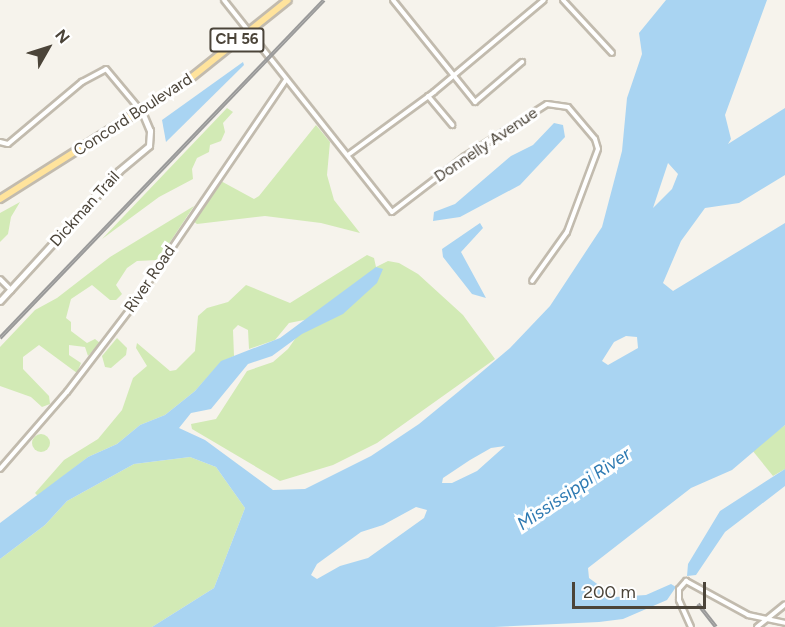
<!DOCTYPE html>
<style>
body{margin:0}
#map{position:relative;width:785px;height:627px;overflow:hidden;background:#f6f3ec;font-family:Figtree,sans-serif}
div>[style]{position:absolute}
.green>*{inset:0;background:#d2eab5}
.round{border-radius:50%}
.water>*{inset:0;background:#a9d4f2}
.roads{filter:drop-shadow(2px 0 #c2bbae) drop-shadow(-2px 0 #c2bbae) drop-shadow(0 2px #c2bbae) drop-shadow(0 -2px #c2bbae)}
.minor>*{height:4px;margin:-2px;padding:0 2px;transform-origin:2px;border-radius:2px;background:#fff}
.tertiary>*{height:4.5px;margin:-2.25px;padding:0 2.25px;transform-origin:2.25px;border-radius:2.25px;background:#fff}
.primary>*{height:6px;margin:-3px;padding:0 3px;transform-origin:3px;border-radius:3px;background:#ffe39c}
.rail>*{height:4px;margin-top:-2px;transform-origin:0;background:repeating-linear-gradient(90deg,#fff 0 4.5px,#9a9a9a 0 9px);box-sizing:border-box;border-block:2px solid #9a9a9a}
span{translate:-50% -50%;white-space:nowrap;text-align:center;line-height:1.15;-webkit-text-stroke:6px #fff;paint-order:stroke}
.shield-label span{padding:2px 4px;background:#fff;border:2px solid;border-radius:4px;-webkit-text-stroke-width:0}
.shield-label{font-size:15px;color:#4b4439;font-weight:700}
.street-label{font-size:16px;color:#4b4439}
.water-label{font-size:18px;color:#2e7ab2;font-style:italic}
.north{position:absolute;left:18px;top:18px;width:60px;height:60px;-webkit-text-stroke:4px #fff;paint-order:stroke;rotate:51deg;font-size:16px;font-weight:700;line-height:24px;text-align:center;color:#4b4439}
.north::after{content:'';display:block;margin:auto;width:21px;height:27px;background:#4b4439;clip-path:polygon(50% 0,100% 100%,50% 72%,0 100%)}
.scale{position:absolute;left:572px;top:582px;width:134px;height:27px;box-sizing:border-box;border:3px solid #4b4439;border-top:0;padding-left:8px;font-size:18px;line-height:21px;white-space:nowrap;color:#4b4439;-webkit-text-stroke:4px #fff;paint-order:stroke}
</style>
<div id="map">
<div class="green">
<i style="clip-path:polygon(227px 108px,233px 112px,223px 123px,225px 132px,221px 141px,210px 145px,209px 152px,197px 158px,192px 169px,193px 179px,159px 197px,102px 239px)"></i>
<i style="clip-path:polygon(316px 125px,330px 142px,327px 175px,334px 200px,360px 233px,321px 223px,265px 216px,197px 224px,193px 221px,219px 180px,254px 199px,259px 196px)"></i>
<i style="clip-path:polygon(20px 202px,11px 217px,8px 234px,0 242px,0 213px)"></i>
<i style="clip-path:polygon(194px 206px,158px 260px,137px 261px,127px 268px,116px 285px,122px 294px,116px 300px,110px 300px,92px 285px,71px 299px,66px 318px,71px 322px,71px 331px,87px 343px,95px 339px,100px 343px,88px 356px,85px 347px,69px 345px,69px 355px,81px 363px,77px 373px,39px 345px,23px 357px,23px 369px,49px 396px,50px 404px,42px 407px,31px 397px,0 386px,0 347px,35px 310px,57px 298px,110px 257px)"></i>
<i style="clip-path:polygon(367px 255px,374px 258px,376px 267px,388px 261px,399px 263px,418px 274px,463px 315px,495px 359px,377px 443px,333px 465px,280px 481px,192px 429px,191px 424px,216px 419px,247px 371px,273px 362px,288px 349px,309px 319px,289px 323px,275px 340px,249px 349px,248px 330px,238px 325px,233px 330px,234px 356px,221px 362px,195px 391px,165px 415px,140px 425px,117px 444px,88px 457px,38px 496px,35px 493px,64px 460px,98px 439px,122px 410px,133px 378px,147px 366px,136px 348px,137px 343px,170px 371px,176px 370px,195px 351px,198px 316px,207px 308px,228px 302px,246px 285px,290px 303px)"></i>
<i style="clip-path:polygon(117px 338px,127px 348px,126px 355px,111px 368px,105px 367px,102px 356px)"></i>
<i style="clip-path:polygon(785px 425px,785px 469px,773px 476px,752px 450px)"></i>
<i class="round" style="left:32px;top:434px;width:18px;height:18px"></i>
<i style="clip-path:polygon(190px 457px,216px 467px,245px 508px,214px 588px,152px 627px,0 627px,0 559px,45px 525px,67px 501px,134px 464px)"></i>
</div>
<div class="water">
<i style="clip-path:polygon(evenodd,666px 0,767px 0,725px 115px,731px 139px,728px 144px,785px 108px,785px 175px,739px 203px,705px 208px,681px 241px,663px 283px,673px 291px,785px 223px,785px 425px,732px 470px,691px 488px,588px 568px,589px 578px,615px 597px,646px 595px,671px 584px,676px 587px,667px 600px,623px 619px,599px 622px,494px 627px,152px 627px,214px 588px,245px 508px,216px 467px,190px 457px,134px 464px,67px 501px,45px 525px,0 559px,0 523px,88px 457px,117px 444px,140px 425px,165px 415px,195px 391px,221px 361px,280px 338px,376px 267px,383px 269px,377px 283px,343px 314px,302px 334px,272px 356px,248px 364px,211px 409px,191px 413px,179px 428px,205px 440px,273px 490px,305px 489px,371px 456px,419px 424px,458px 392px,510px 348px,550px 306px,602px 227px,622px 151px,627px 98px,642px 54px,639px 33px,666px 0,668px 163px,678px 174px,672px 189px,653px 208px,668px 163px,666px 0,626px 336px,637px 337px,638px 348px,608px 365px,602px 361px,614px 342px,626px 336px,666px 0,505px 446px,477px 471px,452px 483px,442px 483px,443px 478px,470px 460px,491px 448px,505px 446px,666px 0,416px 507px,427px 510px,424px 518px,368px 558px,340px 566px,317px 579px,311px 575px,317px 564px,361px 532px,383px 525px,416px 507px)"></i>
<i style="clip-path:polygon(243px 62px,244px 65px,166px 142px,162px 120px)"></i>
<i style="clip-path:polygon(554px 123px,563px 125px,565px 137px,520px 185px,460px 217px,433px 221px,434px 212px,455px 204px,511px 156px,533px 145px)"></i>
<i style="clip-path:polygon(480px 223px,483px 228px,461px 252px,486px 298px,472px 294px,443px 257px,442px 249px)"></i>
<i style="clip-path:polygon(785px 469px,785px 486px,725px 532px,696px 575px,687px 576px,688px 564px,720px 511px)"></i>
</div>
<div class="roads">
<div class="minor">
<i style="left:224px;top:0;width:270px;rotate:51.6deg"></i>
<i style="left:392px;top:212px;width:91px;rotate:-37.4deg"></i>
<i style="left:464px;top:157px;width:98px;rotate:-32.6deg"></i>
<i style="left:547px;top:104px;width:21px;rotate:8deg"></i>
<i style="left:568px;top:107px;width:42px;rotate:49.8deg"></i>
<i style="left:595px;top:139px;width:10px;rotate:73deg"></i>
<i style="left:598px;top:149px;width:89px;rotate:110.5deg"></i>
<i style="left:567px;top:232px;width:60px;rotate:125.5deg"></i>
<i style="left:393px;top:0;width:131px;rotate:51.2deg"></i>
<i style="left:475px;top:102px;width:62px;rotate:-40.4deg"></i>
<i style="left:563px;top:0;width:72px;rotate:47.2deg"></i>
<i style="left:428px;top:96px;width:38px;rotate:50deg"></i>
<i style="left:0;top:142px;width:8px;rotate:14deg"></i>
<i style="left:8px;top:144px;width:97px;rotate:-40deg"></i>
<i style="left:82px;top:82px;width:27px;rotate:-28deg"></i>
<i style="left:106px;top:69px;width:56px;rotate:50.1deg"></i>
<i style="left:348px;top:155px;width:107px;rotate:-36.2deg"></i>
<i style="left:434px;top:92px;width:143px;rotate:-39.9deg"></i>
<i style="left:0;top:279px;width:16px;rotate:45deg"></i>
<i style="left:0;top:469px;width:102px;rotate:-49deg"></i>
<i style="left:67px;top:392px;width:106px;rotate:-52.7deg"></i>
<i style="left:131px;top:308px;width:276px;rotate:-55.8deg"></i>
<i style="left:691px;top:627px;width:30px;rotate:-114deg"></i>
<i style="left:679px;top:600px;width:11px;rotate:-90deg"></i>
<i style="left:679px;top:589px;width:11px;rotate:-49deg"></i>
<i style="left:686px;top:581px;width:71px;rotate:28.7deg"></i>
<i style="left:748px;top:615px;width:38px;rotate:12deg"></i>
<i style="left:757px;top:627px;width:36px;rotate:-39deg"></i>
</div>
<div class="tertiary">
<i style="left:0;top:301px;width:176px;rotate:-47.5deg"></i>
<i style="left:119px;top:171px;width:39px;rotate:-40deg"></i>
<i style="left:149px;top:146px;width:15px;rotate:-86deg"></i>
<i style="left:150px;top:131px;width:21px;rotate:-113deg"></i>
</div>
<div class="primary">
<i style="left:0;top:199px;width:221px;rotate:-32.3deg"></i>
<i style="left:187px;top:81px;width:129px;rotate:-38.7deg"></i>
</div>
</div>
<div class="rail">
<i style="left:0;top:338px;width:468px;rotate:-46.2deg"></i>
<i style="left:698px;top:604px;width:29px;rotate:52deg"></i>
</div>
<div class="shield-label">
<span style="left:237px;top:40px">CH 56</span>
</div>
<div class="street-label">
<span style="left:133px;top:115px;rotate:-33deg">Concord Boulevard</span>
<span style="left:486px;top:145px;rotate:-34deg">Donnelly Avenue</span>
<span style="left:85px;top:209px;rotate:-48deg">Dickman Trail</span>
<span style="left:150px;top:279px;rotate:-56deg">River Road</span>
</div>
<div class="water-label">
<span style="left:574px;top:489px;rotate:-34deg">Mississippi River</span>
</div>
<div class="north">N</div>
<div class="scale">200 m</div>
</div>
